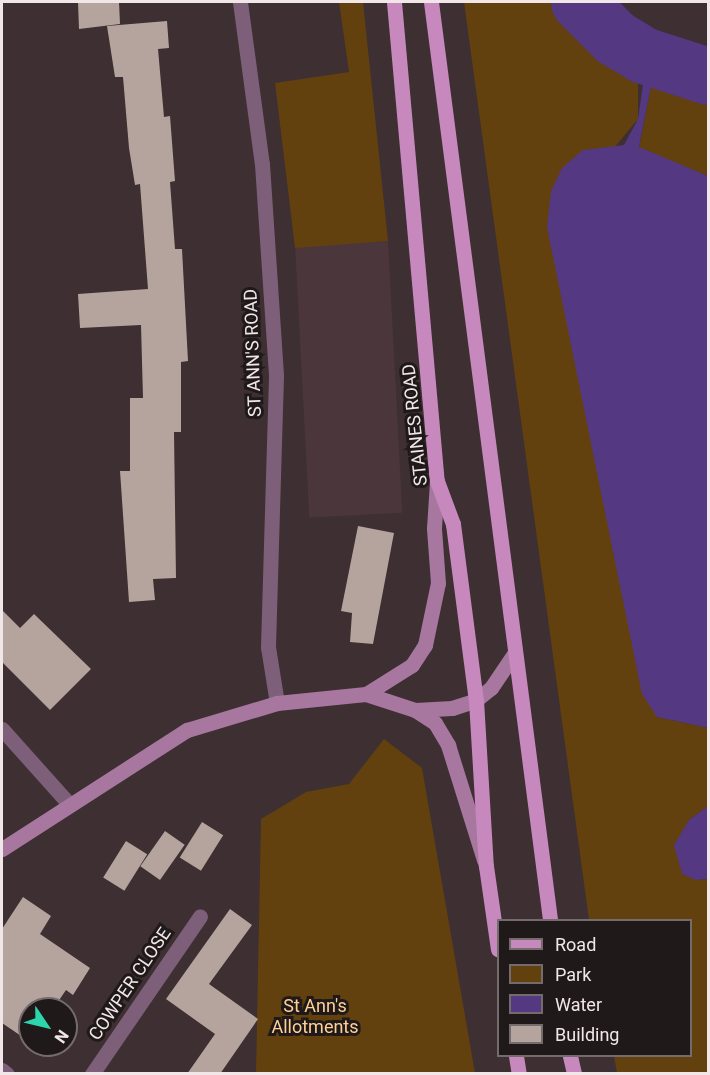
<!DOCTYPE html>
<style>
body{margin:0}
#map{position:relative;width:710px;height:1075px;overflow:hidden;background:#3d2f32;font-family:Roboto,sans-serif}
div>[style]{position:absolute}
.built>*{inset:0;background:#4b373b;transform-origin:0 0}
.green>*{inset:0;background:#62410e}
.water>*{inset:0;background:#553882}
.river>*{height:57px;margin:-28.5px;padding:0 28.5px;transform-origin:28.5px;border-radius:28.5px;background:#553882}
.building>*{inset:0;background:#b5a49e;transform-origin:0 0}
.street>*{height:15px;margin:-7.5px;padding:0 7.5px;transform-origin:7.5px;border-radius:7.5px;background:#7e5f79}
.secondary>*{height:15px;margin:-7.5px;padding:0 7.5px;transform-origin:7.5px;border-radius:7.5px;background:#a7779f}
.primary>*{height:15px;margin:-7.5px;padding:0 7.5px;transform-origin:7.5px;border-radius:7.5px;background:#c789bd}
span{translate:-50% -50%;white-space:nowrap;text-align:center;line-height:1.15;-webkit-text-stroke:6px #20191a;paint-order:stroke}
.street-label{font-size:18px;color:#f1e7e9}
.park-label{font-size:18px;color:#ffd096}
.frame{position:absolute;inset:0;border:3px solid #f1e7e9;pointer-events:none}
.legend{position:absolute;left:497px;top:919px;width:195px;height:138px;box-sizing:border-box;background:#20191a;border:2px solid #746b6d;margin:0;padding:8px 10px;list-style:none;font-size:18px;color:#f1e7e9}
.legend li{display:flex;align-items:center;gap:12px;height:30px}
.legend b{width:30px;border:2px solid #746b6d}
.north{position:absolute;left:18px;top:997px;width:60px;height:60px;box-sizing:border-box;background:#20191a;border:2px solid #746b6d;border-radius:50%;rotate:125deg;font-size:16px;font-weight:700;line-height:24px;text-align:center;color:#f1e7e9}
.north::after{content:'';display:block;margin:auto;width:21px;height:27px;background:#2cd5ab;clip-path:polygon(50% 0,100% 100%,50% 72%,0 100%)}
</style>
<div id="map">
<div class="built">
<i style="left:388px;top:241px;width:272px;height:93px;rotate:87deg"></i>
</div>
<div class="green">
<i style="clip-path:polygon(339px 2px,363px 2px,388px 241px,295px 248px,275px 83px,349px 72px)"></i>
<i style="clip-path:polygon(464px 2px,559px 2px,577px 16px,585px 38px,602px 55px,638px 71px,638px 119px,614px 148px,583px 150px,657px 717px,708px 728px,708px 806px,689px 820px,696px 880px,708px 879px,708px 1073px,617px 1073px,614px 1056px,690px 1056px,690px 920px,589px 920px)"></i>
<i style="clip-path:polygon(654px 70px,708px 87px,708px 176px,639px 148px)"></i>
<i style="clip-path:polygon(384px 739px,422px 768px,475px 1073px,256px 1073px,261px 819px,306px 792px,349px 784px)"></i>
</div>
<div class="water">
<i style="clip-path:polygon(587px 2px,642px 41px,708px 66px,708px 85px,654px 71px,639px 147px,708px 176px,708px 728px,657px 717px,642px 694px,547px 227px,551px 191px,562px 168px,583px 150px,624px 145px,638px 119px,643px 84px,638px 71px,602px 55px,585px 38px,577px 16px)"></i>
<i style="clip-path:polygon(708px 806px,708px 879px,696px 880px,682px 874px,674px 845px,689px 820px)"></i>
</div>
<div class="river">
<i style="left:579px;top:2px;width:51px;rotate:45deg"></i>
<i style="left:615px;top:38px;width:33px;rotate:31deg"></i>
<i style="left:643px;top:55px;width:68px;rotate:17.9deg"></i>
</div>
<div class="building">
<i style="clip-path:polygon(78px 2px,119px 2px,120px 24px,79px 29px)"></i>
<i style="clip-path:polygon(167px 21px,169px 48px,158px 49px,164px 117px,170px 116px,175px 181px,170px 182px,175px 249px,182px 249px,188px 361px,181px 362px,181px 432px,174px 432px,176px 578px,153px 579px,155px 600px,129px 602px,120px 471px,130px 471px,130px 398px,143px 398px,141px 325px,80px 328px,78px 294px,148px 289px,140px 184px,135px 185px,129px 148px,123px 77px,115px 77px,107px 26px)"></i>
<i style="clip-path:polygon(358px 526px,394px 533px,373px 644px,350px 642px,352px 613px,341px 611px)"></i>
<i style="clip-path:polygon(2px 610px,20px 628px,34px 614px,91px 669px,50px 710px,2px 662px)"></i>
<i style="left:202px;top:822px;width:25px;height:42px;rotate:32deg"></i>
<i style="left:165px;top:831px;width:24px;height:43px;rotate:35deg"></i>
<i style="left:126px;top:841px;width:25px;height:43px;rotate:32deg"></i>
<i style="clip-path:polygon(23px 897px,51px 916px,40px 934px,90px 968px,73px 995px,66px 990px,53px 1009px,30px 1009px,30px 1042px,2px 1023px,2px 929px)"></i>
<i style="clip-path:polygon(230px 909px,252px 925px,209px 984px,258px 1019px,220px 1074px,187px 1074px,215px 1034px,166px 999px)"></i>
</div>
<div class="street">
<i style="left:240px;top:2px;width:163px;rotate:82.3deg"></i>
<i style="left:262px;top:164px;width:212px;rotate:86.2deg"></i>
<i style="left:276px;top:376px;width:271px;rotate:91.7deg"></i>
<i style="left:268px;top:647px;width:57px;rotate:80.9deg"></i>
<i style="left:2px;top:729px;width:101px;rotate:48.2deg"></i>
<i style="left:2px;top:1070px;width:6px;rotate:39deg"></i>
<i style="left:92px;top:1074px;width:191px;rotate:-55.6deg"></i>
</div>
<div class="secondary">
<i style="left:366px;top:694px;width:54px;rotate:-32.2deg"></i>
<i style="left:412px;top:665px;width:24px;rotate:-57deg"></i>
<i style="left:425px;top:645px;width:63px;rotate:-78.2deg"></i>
<i style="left:438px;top:583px;width:55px;rotate:-94.2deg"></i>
<i style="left:434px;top:528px;width:47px;rotate:-86.3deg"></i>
<i style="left:415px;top:710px;width:37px;rotate:-3deg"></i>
<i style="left:452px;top:708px;width:25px;rotate:-18deg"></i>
<i style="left:476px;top:700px;width:19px;rotate:-39deg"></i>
<i style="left:491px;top:688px;width:41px;rotate:-55.9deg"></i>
<i style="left:2px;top:849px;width:220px;rotate:-32.8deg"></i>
<i style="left:187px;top:730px;width:94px;rotate:-16.7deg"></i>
<i style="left:277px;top:703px;width:89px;rotate:-5.8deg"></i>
<i style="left:366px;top:694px;width:52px;rotate:18.1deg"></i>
<i style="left:415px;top:710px;width:24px;rotate:33deg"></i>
<i style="left:435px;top:723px;width:26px;rotate:59deg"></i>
<i style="left:448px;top:745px;width:121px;rotate:72.6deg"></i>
</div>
<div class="primary">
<i style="left:394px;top:2px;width:481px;rotate:84.9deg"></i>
<i style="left:437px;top:481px;width:46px;rotate:69.6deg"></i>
<i style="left:453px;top:524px;width:177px;rotate:82.6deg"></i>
<i style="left:476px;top:700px;width:166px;rotate:86.6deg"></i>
<i style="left:486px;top:866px;width:84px;rotate:81.8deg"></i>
<i style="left:431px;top:2px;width:926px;rotate:82.61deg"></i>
<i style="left:516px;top:1056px;width:18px;rotate:81deg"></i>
<i style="left:570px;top:1056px;width:18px;rotate:77deg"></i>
</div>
<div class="street-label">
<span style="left:253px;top:353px;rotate:-92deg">ST ANN'S ROAD</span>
<span style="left:415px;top:425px;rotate:-96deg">STAINES ROAD</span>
<span style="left:130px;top:984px;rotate:-56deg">COWPER CLOSE</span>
</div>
<div class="park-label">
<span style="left:315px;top:1017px">St Ann's<br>Allotments</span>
</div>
<div class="frame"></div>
<ul class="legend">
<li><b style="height:8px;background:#c789bd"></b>Road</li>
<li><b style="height:16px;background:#62410e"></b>Park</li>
<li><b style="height:16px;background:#553882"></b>Water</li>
<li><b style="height:16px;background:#b5a49e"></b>Building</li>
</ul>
<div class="north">N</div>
</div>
